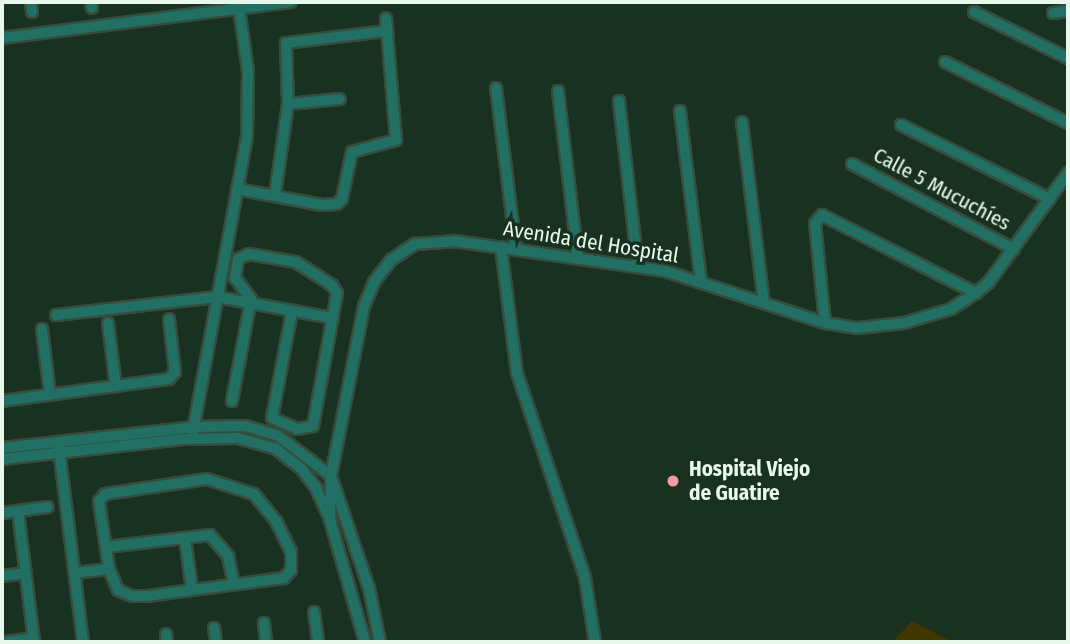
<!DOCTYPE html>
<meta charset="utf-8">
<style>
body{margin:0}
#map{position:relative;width:1070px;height:644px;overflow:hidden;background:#193120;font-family:"Fira Sans Condensed",sans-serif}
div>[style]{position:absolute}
.green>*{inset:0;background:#423700}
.roads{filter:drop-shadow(2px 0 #364d3d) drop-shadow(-2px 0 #364d3d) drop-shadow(0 2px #364d3d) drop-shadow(0 -2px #364d3d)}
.minor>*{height:10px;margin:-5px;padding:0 5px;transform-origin:5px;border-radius:5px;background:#217063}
.dots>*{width:19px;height:19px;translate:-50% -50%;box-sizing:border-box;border:4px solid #193120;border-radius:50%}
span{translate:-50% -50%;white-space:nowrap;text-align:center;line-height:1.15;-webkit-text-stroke:7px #193120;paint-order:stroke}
.street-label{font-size:21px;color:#e9f8ec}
.poi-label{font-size:21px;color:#e9f8ec;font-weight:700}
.left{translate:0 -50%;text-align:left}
.frame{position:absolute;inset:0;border:4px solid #e9f8ec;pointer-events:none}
</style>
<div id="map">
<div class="green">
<i style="clip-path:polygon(912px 621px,952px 642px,892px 642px)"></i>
</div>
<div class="roads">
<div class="minor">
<i style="left:31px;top:2px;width:10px;rotate:84deg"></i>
<i style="left:91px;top:2px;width:6px;rotate:81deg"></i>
<i style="left:974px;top:12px;width:105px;rotate:26.1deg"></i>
<i style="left:1053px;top:13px;width:15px;rotate:-8deg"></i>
<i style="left:2px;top:38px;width:291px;rotate:-7.1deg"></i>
<i style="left:945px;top:62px;width:137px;rotate:26.4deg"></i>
<i style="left:496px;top:88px;width:162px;rotate:82.9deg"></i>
<i style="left:558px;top:91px;width:168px;rotate:83.2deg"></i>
<i style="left:619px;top:101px;width:167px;rotate:83.5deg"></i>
<i style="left:288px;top:104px;width:52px;rotate:-5.5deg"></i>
<i style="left:680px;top:111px;width:173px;rotate:83deg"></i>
<i style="left:742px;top:122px;width:182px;rotate:83.1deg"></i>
<i style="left:901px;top:125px;width:166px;rotate:26.4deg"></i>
<i style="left:852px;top:164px;width:183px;rotate:27.7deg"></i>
<i style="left:237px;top:189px;width:86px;rotate:10.7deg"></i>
<i style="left:322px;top:205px;width:15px;rotate:-4deg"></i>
<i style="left:337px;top:204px;width:7px;rotate:-45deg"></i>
<i style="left:342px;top:199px;width:48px;rotate:-78deg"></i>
<i style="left:352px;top:152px;width:46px;rotate:-15.3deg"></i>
<i style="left:396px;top:140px;width:122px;rotate:-94.7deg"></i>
<i style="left:275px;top:195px;width:92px;rotate:-81.9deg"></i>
<i style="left:288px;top:104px;width:61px;rotate:-91.9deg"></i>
<i style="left:286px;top:43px;width:102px;rotate:-6.8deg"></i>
<i style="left:501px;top:247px;width:127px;rotate:82.8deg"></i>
<i style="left:517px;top:373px;width:216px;rotate:71.6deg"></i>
<i style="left:585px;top:578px;width:65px;rotate:81.1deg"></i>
<i style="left:56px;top:315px;width:162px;rotate:-6.4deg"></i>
<i style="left:217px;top:297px;width:118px;rotate:10.3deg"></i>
<i style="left:108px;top:323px;width:64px;rotate:82.9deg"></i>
<i style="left:825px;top:323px;width:100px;rotate:-95.7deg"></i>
<i style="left:815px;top:223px;width:11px;rotate:-49deg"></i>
<i style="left:822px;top:215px;width:173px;rotate:26.9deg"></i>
<i style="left:42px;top:329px;width:66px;rotate:83.1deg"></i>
<i style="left:2px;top:401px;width:168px;rotate:-7.5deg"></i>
<i style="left:169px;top:379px;width:9px;rotate:-49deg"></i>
<i style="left:175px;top:372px;width:53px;rotate:-96.5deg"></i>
<i style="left:232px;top:401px;width:104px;rotate:-79.4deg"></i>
<i style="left:251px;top:299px;width:26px;rotate:-127deg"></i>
<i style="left:235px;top:278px;width:19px;rotate:-81deg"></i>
<i style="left:238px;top:259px;width:12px;rotate:-24deg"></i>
<i style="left:249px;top:254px;width:48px;rotate:9.7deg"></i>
<i style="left:296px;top:262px;width:43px;rotate:32.6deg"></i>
<i style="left:332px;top:285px;width:9px;rotate:58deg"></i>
<i style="left:337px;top:293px;width:135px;rotate:100.2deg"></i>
<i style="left:313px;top:426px;width:16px;rotate:169deg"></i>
<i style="left:297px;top:429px;width:27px;rotate:-156deg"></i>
<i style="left:272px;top:418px;width:109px;rotate:-79.4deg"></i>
<i style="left:193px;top:431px;width:300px;rotate:-79.6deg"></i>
<i style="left:247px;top:136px;width:65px;rotate:-89.1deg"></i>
<i style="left:248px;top:71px;width:64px;rotate:-98.1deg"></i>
<i style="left:2px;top:448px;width:193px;rotate:-6.2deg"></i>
<i style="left:194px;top:427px;width:51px;rotate:-1.1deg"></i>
<i style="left:245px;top:426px;width:33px;rotate:16deg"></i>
<i style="left:277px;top:435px;width:68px;rotate:37.2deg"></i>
<i style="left:331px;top:476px;width:118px;rotate:71.3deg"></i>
<i style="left:369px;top:588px;width:55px;rotate:78.5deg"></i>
<i style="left:59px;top:449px;width:194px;rotate:82.9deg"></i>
<i style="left:2px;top:459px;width:182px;rotate:-6.3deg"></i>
<i style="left:183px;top:439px;width:54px;rotate:-1.1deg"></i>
<i style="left:237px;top:438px;width:39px;rotate:15deg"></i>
<i style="left:275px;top:448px;width:33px;rotate:38deg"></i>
<i style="left:301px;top:468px;width:25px;rotate:53deg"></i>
<i style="left:316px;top:488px;width:35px;rotate:66deg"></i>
<i style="left:330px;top:520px;width:127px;rotate:74deg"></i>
<i style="left:207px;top:479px;width:49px;rotate:17.7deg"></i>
<i style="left:254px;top:494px;width:35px;rotate:51deg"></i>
<i style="left:276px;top:521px;width:34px;rotate:64deg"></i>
<i style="left:291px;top:552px;width:18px;rotate:90deg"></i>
<i style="left:291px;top:570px;width:11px;rotate:131deg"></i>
<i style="left:284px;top:578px;width:137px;rotate:172.5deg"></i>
<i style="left:148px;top:596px;width:16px;rotate:180deg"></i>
<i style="left:132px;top:596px;width:15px;rotate:-157deg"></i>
<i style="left:118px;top:590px;width:23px;rotate:-113deg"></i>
<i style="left:109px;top:569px;width:69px;rotate:-98.4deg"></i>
<i style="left:99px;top:501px;width:9px;rotate:-49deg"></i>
<i style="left:105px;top:494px;width:103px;rotate:-8.4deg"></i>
<i style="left:18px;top:511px;width:132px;rotate:83deg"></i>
<i style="left:2px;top:513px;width:46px;rotate:-7.4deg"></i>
<i style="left:330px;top:520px;width:44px;rotate:-88.7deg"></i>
<i style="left:331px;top:476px;width:173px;rotate:-79deg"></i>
<i style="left:364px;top:306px;width:26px;rotate:-67deg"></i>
<i style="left:374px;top:282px;width:28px;rotate:-52deg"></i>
<i style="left:391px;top:260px;width:29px;rotate:-34deg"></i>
<i style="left:415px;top:244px;width:39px;rotate:-4deg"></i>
<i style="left:454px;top:241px;width:213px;rotate:8.1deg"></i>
<i style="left:665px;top:271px;width:168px;rotate:18deg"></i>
<i style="left:825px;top:323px;width:33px;rotate:9deg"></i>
<i style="left:858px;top:328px;width:46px;rotate:-6.2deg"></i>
<i style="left:904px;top:323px;width:49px;rotate:-16.6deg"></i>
<i style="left:951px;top:309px;width:30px;rotate:-33deg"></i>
<i style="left:976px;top:293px;width:17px;rotate:-40deg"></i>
<i style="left:989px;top:282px;width:135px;rotate:-54.1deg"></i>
<i style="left:185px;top:538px;width:52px;rotate:82.3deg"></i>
<i style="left:106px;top:547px;width:105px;rotate:-6.6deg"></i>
<i style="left:210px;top:535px;width:28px;rotate:49deg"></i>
<i style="left:228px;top:556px;width:29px;rotate:78deg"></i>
<i style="left:75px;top:573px;width:34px;rotate:-7deg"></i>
<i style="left:2px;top:576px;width:24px;rotate:-7deg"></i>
<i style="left:314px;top:612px;width:30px;rotate:82deg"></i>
<i style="left:264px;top:623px;width:19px;rotate:84deg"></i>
<i style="left:214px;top:628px;width:14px;rotate:82deg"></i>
<i style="left:166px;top:634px;width:8px;rotate:83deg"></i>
<i style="left:6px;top:642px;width:28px;rotate:-8deg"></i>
</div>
</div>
<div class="dots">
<i style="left:673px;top:481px;background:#f49aa3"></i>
</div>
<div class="street-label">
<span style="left:942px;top:189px;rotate:28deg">Calle 5 Mucuchíes</span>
<span style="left:591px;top:242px;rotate:9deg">Avenida del Hospital</span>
</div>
<div class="poi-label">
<span class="left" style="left:689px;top:481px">Hospital Viejo<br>de Guatire</span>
</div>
<div class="frame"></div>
</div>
